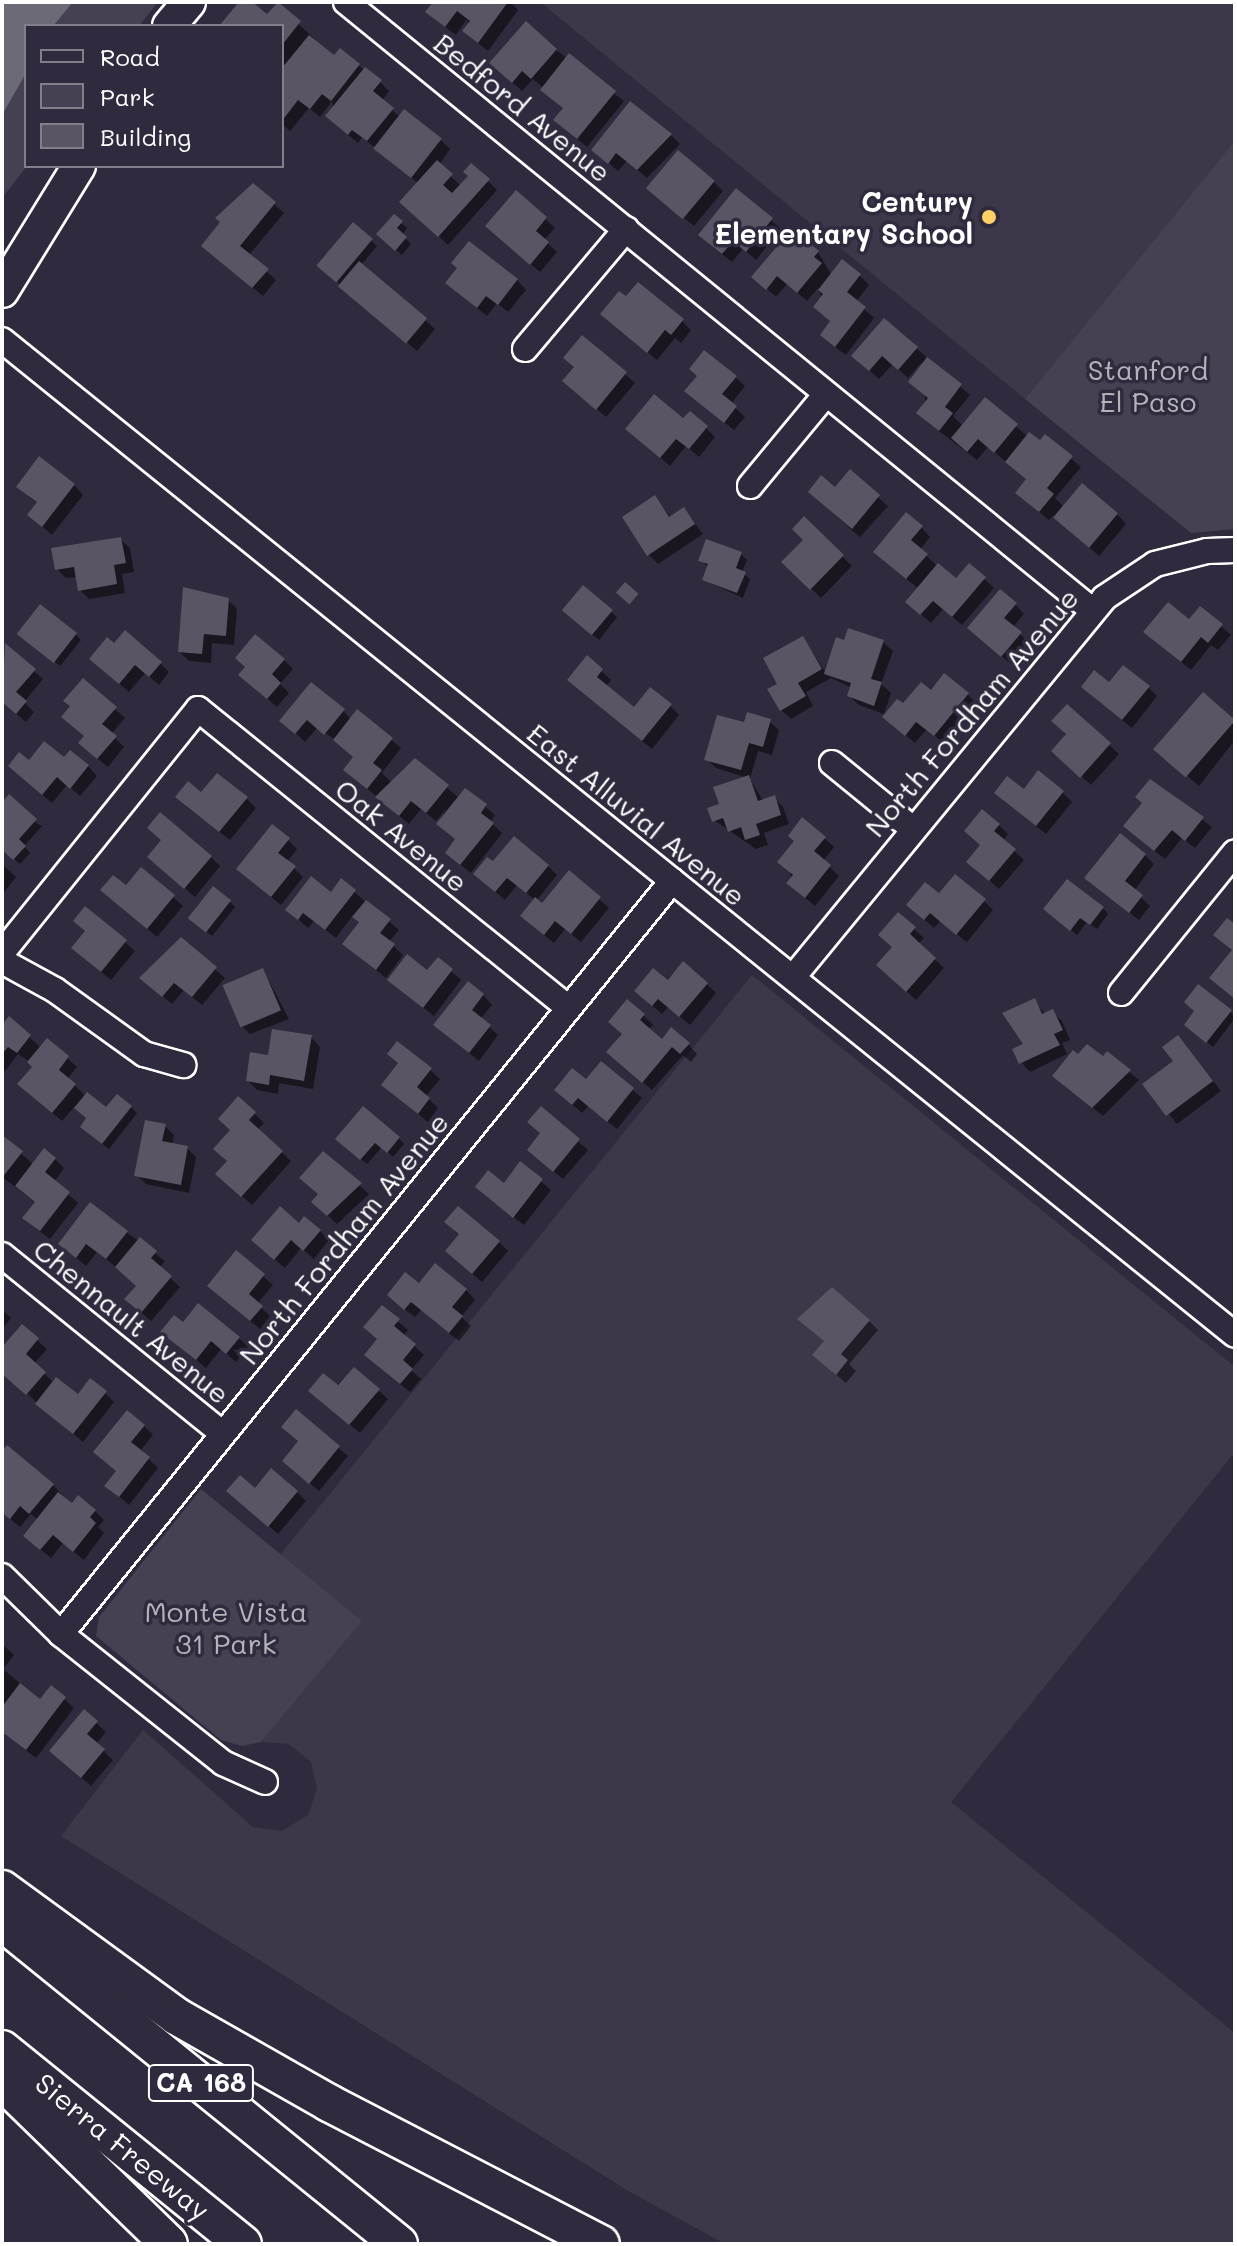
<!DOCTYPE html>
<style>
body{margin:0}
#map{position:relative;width:1237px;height:2246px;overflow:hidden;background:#2f2a3d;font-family:Mali,sans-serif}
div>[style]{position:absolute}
.built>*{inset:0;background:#3c3749}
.green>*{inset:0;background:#464152}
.water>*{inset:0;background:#6d6a77}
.shadow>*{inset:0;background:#0007;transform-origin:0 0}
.building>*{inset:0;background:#595564;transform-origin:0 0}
.roads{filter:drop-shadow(2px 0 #fff) drop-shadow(-2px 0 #fff) drop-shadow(0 2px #fff) drop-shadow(0 -2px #fff)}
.minor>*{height:24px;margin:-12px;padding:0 12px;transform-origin:12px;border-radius:12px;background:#2f2a3d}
.major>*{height:32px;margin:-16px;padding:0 16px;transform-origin:16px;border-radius:16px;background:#2f2a3d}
.highway>*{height:36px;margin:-18px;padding:0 18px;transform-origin:18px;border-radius:18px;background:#2f2a3d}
.dots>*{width:22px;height:22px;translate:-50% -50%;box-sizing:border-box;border:4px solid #2f2a3d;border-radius:50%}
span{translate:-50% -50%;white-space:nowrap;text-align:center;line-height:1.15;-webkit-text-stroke:7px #2f2a3d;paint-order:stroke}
.shield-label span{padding:2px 6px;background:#2f2a3d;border:2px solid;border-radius:6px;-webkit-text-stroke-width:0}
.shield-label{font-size:26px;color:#fff;font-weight:700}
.street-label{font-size:28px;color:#fff}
.poi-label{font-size:28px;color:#fff;font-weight:700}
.right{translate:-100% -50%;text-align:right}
.park-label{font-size:28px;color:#b5b3ba}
.frame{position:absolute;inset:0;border:4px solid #fff;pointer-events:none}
.legend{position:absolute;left:24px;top:24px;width:260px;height:144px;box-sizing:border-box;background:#2f2a3d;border:2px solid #827f8b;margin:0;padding:10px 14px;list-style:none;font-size:24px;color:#fff}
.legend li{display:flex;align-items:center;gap:16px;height:40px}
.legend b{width:40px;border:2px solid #827f8b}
</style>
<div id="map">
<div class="built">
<i style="clip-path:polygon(540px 2px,1235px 2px,1235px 144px,1025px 399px)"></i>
<i style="clip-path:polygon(752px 975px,1235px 1367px,1235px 1452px,951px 1802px,1235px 2033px,1235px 2244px,725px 2244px,630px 2192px,61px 1836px,143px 1730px,253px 1827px,282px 1831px,308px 1815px,317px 1789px,311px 1762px,289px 1744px,261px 1742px,361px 1621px,280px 1555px)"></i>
</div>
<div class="green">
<i style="clip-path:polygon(2px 2px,158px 2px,139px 26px,26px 26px,27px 166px,2px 198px)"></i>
<i style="clip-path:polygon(1235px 141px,1235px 529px,1191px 533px,1025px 399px)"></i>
<i style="clip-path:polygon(201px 1489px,362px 1621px,261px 1742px,242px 1746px,221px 1740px,96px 1636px,99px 1617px)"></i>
</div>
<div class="water">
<i style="clip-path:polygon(2px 2px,73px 2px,53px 26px,26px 26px,26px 73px,2px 115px)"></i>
</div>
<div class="shadow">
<i style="clip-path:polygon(242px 2px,267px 17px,277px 4px,335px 58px,340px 51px,380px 82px,389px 91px,382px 101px,400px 117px,441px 140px,450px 149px,439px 165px,461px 186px,488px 181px,497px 190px,448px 245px,411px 211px,418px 183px,362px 137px,358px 143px,336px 125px,332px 101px,320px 117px,309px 108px,290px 131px,282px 124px,282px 71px,288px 64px,282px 65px,282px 26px,222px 26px)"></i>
<i style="clip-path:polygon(436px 2px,510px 2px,518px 10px,488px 51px,474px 40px,467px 19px,456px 35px,437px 21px,428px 12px)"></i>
<i style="clip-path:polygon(556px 50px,624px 101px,587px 147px,565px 129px,564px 109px,544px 88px,533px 79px,522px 91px,501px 72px)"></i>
<i style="clip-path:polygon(671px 135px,680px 144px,647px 178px,627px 161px,618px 171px,594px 150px)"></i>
<i style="clip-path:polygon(714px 182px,723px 191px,694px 226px,658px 198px)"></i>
<i style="clip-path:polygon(253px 186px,284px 213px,249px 255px,276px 280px,263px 296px,213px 255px,222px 223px,218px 218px)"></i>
<i style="clip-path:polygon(736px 190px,781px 229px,756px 260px,743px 249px,732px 262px,709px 244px)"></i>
<i style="clip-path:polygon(516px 193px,555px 228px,544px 240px,557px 252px,540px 272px,497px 235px)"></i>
<i style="clip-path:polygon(394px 217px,407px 228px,402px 235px,411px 244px,402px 255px,385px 240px)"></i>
<i style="clip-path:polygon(371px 240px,377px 246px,361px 265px,435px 329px,417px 351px,325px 271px)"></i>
<i style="clip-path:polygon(818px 252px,832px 276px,860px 276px,869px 285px,856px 302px,874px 318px,846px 355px,831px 344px,832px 322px,818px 288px,807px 301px,787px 284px,776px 297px,754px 277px)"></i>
<i style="clip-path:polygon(459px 269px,517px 280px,526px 290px,508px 312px,497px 303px,487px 316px,457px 292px)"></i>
<i style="clip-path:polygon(682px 321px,691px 330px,681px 343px,675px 338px,657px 360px,612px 323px)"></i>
<i style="clip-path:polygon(583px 338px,635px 383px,606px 417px,574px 390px)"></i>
<i style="clip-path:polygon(916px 348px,970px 395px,953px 416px,963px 426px,985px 400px,1028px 437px,1040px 443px,1045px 437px,1081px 467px,1055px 498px,1064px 507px,1117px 514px,1126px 524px,1099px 556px,1053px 516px,1049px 520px,1027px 502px,1028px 480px,988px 447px,977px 460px,927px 422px,922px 362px,908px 378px,893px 364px,879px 379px,854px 356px)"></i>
<i style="clip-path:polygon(735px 377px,745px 386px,731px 404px,745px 417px,734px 430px,696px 400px)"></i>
<i style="clip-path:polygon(684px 421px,706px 428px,715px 437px,699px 457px,686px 446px,670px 466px,637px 438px)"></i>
<i style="left:850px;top:472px;width:51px;height:42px;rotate:42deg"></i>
<i style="clip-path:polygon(74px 485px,83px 495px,52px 535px,29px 515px,38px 503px,28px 496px)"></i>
<i style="clip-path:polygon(655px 498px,671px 518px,684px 510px,703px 534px,658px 564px,648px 554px)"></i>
<i style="clip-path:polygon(804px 519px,852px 566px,821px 598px,784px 562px,806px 540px)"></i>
<i style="clip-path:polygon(921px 527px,930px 537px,920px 550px,938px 567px,956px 581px,984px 579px,994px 588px,962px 625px,943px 609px,931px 623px,917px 611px,919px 589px,884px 561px)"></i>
<i style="clip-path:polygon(120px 539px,130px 548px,134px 572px,122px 574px,125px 593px,89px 599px,80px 590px,78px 577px,66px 578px,57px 569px)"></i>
<i style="clip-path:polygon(741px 554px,747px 560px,742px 572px,750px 579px,743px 598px,704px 580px,709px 567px,700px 560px)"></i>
<i style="clip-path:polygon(583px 587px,617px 617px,599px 640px,570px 616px)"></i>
<i style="clip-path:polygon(228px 600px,237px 609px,234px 645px,212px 643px,211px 663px,189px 661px,180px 652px)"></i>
<i style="clip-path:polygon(1015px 604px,1024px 614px,1013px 627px,1029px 643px,1011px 664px,979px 637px)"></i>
<i style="clip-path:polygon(1189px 622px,1221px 626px,1231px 635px,1218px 650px,1211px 645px,1191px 670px,1155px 641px)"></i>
<i style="clip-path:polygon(75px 634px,81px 640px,60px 666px,25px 639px)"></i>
<i style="clip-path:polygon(803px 638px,826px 673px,883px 642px,893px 651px,881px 684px,891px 693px,884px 714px,859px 705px,849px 696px,852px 688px,831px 678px,806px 692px,813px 706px,791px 719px,781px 710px,780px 684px)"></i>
<i style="clip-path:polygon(5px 646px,43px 679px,24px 702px,34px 712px,26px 722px,2px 701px)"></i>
<i style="clip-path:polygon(114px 646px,160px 663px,169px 672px,159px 685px,145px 673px,129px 692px,101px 668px)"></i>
<i style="clip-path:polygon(587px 658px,611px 680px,606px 687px,634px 710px,670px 706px,679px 715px,652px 749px,579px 689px)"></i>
<i style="clip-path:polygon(284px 660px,293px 669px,280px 684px,289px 693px,277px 707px,250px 684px)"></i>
<i style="clip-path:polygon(83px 681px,125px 718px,111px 734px,124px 747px,108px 767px,90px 752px)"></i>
<i style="clip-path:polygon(1109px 685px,1148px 687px,1157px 696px,1132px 728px,1092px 696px)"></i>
<i style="clip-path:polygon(931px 692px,967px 694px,977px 704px,944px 744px,927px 729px,915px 743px,894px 726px,903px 706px)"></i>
<i style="clip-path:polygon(1204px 695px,1235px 720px,1235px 740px,1199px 786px,1159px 752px)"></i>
<i style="clip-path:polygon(1067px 707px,1119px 754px,1091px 785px,1063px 760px)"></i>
<i style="clip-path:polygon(343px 711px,352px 720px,358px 712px,401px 748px,382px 773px,395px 786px,415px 760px,459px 798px,466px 790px,495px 815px,490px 822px,502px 833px,471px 873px,457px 862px,457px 840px,439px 824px,446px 809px,436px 821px,421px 809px,409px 824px,345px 770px,355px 758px,336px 740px,317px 728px,305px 742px,282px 720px)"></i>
<i style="clip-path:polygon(769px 721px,779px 730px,772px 755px,758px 751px,750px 779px,763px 801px,774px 798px,783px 807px,789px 824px,764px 833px,768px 845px,756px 849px,714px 820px,748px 778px,716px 768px,707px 759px,745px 725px)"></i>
<i style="clip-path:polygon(64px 760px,88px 766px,97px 776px,80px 796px,67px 785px,52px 803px,19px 775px,29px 763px)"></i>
<i style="clip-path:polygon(1150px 781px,1212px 827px,1195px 848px,1182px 838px,1165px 859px,1135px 835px)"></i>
<i style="clip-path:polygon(1024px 792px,1063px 793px,1072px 802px,1046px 834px,1006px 802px)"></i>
<i style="clip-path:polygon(202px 795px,246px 798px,256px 808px,230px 840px,186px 806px)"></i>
<i style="clip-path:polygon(2px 805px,42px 826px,24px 846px,30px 853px,20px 864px,2px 849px)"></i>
<i style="clip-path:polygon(999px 825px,1008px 834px,1003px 841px,1024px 860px,999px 889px,969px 862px)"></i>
<i style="clip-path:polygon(824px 838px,834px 847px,823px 861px,839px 876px,815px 906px,798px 892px,789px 871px)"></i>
<i style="clip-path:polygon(288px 840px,297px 849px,287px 862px,303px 877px,281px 905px,248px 878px)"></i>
<i style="clip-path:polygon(163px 841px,211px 857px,220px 866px,195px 897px,159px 866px)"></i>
<i style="clip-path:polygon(1145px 855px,1154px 864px,1134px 891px,1150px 906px,1139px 920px,1096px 887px)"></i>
<i style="clip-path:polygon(2px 864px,16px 877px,2px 895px)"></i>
<i style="clip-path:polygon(493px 864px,548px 866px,557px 875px,536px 901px,542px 906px,569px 873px,609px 908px,581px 942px,565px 929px,554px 943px,532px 925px,535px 900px,517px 885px,505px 900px,485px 883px)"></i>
<i style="clip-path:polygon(341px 881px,399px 930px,389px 942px,403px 955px,386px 978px,344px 944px,361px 922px,353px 915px,336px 938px,314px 921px,308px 928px,288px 910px,331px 895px)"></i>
<i style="clip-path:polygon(126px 888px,173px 897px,183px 906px,157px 937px,112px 899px)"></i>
<i style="clip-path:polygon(939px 896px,984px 901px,993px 910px,967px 942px,940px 921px,934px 928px,918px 914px)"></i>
<i style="clip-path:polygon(229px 901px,235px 907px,212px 936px,196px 923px)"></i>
<i style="clip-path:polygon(86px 908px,135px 951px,111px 980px,83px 957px)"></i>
<i style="clip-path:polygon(1103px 908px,1108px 914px,1097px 929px,1087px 922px,1077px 935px,1052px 915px)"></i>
<i style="clip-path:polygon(898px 915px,924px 938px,918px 944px,944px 968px,916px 1000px,888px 974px)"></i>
<i style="clip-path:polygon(181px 940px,225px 978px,202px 1005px,184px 990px,172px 1004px,151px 987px)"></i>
<i style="clip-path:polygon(438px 960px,461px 980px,434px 1016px,399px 989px,427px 973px)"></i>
<i style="clip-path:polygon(263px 970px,289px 1019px,250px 1034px,241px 1025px)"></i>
<i style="clip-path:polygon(668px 983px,707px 984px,716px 993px,690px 1025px,668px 1007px,662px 1014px,646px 1000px)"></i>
<i style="clip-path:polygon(483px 995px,492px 1005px,480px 1019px,498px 1035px,479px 1061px,445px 1034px)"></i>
<i style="clip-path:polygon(1034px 1001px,1046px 1015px,1052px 1012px,1062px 1021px,1070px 1040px,1062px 1043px,1067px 1054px,1030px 1072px,1021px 1062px)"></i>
<i style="clip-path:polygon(1230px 1011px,1235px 1018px,1213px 1047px,1192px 1030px)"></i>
<i style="clip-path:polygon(643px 1015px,653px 1025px,648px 1030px,662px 1041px,688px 1044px,697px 1054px,691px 1062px,683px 1055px,652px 1090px,609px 1052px)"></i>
<i style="clip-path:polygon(9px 1019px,41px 1048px,47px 1040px,77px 1067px,68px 1078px,86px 1097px,106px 1110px,131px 1107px,137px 1113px,109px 1149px,88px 1133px,89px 1119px,75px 1106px,62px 1121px,29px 1093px,34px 1067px,27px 1060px,18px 1054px,2px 1075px,2px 1028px)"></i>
<i style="clip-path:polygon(311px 1037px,320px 1047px,313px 1089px,279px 1083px,278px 1094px,257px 1090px,248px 1081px,270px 1057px)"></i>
<i style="clip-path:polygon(1178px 1037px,1221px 1091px,1177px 1124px,1145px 1084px,1175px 1061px)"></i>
<i style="clip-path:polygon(1107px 1054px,1139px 1080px,1103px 1116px,1064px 1085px,1079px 1056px,1103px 1059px)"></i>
<i style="clip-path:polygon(602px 1064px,642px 1098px,617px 1129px,588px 1106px,582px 1113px,566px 1099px)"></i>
<i style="clip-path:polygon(430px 1070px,440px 1079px,426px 1096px,438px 1108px,428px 1122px,393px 1094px)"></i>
<i style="clip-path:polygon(541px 1109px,588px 1150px,563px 1179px,539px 1159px)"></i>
<i style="clip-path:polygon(255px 1114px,264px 1123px,257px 1130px,291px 1161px,252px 1205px,227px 1183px,229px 1161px,216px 1149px)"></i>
<i style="clip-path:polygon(165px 1126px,174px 1135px,172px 1145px,187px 1148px,196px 1157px,189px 1193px,146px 1184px,137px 1175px)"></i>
<i style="clip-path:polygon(2px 1137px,34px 1165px,55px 1159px,64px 1168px,54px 1182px,78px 1203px,50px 1239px,34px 1227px,36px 1203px,2px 1177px)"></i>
<i style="clip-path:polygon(399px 1138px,404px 1144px,393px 1157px,382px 1147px,367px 1164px,344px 1145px)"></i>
<i style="clip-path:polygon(323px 1153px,369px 1194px,337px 1224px,323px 1211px)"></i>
<i style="clip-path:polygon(521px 1164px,551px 1190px,524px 1225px,486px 1196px,504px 1186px)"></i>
<i style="clip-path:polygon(299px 1225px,320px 1231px,329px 1240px,314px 1259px,301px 1248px,285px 1268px,263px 1249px)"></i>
<i style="clip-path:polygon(126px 1232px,165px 1261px,159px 1268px,180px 1287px,151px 1321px,136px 1308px,138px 1286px,116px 1267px,97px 1252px,86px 1266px,60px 1244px)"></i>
<i style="clip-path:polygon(499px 1242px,508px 1251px,482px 1282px,457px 1260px)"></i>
<i style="clip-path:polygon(237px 1253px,273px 1285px,257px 1304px,270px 1316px,260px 1329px,219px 1295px)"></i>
<i style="clip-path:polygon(419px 1286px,466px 1290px,475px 1300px,461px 1317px,471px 1326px,459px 1341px,421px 1310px,415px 1317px,398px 1304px)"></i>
<i style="clip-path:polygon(382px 1308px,408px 1330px,403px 1336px,424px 1355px,411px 1370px,421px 1379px,410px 1392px,376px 1364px)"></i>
<i style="clip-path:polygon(2px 1310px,11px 1318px,2px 1329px)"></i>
<i style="clip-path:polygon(869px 1321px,878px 1330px,849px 1364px,856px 1371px,846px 1383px,824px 1364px,826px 1342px)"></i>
<i style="clip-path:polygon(183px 1325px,239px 1338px,248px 1347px,236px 1362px,221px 1349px,206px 1368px,163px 1332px)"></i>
<i style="clip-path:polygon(22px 1327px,47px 1349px,34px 1364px,54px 1383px,78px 1397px,105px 1393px,114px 1402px,83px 1442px,2px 1372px,2px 1350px)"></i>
<i style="clip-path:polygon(354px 1369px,388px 1399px,360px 1433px,320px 1400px)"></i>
<i style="clip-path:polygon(296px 1412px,348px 1456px,319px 1491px,294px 1470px,300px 1441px)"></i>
<i style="clip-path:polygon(144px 1426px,153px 1435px,140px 1451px,158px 1468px,129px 1505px,107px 1486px,118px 1472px,105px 1461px)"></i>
<i style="clip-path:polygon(2px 1454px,53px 1485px,72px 1505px,95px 1511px,104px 1520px,98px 1527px,104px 1533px,84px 1560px,63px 1543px,51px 1558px,35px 1545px,38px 1520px,31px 1514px,20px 1527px,2px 1512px)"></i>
<i style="clip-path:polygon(255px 1490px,297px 1492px,306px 1501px,278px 1534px,238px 1500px)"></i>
<i style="clip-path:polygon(2px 1644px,14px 1655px,3px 1669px,41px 1701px,51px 1688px,74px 1708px,36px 1758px,2px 1732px)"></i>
<i style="clip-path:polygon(84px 1712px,106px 1732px,96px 1744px,113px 1760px,91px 1786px,61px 1760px)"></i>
</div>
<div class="building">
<i style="clip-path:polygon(239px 2px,252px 2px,267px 14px,278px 2px,301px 21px,282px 45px,282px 26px,219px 26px)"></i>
<i style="clip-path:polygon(433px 2px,508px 2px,478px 43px,462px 31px,470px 21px,457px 11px,445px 27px,425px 12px)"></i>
<i style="clip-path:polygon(526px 21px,557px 49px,531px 79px,522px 71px,512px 83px,489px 63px)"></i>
<i style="clip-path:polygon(309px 35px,334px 55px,340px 48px,360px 64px,331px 101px,322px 94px,310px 109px,298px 100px,282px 121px,282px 68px)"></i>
<i style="clip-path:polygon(569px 53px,616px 91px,577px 139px,553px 120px,563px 108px,540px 90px)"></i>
<i style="clip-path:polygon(365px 67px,382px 80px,373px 91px,394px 108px,367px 141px,352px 130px,348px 135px,325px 116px)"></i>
<i style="clip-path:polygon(630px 101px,672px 134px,637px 170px,616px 153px,608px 164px,591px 150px)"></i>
<i style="left:404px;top:109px;width:48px;height:50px;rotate:38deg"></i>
<i style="left:678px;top:150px;width:48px;height:50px;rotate:40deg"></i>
<i style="clip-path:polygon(437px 160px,453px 174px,443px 185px,452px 193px,468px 176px,463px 172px,471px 163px,490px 179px,438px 237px,399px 202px)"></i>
<i style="clip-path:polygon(253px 183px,276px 202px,240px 246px,269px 269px,252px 288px,201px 246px,220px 222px,215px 218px)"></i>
<i style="clip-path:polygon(736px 188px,773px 218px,746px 252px,733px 241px,722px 254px,698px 235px)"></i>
<i style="clip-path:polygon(516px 190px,547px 217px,536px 231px,549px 242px,530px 265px,485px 226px)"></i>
<i style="clip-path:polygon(394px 214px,403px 221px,397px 228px,407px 237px,395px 251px,376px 234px)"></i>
<i style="left:353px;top:222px;width:26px;height:57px;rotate:40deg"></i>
<i style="clip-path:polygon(792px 229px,819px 251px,814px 257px,822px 263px,797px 293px,777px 276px,766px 290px,751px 277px)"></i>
<i style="clip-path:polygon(469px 241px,518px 279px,498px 305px,486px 296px,477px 308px,445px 283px,457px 268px,451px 263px)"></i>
<i style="clip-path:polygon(842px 259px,861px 274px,847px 292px,866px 307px,835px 347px,820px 335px,830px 321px,813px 307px,823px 294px,818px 290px)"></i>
<i style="left:359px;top:261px;width:89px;height:33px;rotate:40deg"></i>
<i style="clip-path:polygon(638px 282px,684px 319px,671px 335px,665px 330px,647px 353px,600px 314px,619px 291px,626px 296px)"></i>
<i style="clip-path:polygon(884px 318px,918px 347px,898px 370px,882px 356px,869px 371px,851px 356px)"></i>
<i style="clip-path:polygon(582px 335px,627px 372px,596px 410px,562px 381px,574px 367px,563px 358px)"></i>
<i style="clip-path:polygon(704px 350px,737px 376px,722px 394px,737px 406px,724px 423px,684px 391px,697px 376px,689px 369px)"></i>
<i style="clip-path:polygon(927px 357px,962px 384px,945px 407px,953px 413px,939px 431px,916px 413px,928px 398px,908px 382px)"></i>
<i style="clip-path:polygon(654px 394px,683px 418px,690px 411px,708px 426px,689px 449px,676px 439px,660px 458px,625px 429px)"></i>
<i style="clip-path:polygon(985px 397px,1018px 424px,994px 453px,978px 439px,967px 452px,951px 438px)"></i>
<i style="clip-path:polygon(1029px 432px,1040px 440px,1045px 434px,1073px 456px,1047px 488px,1054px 494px,1039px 512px,1015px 493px,1026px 479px,1005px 462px)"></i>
<i style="clip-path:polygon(39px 456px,75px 484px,42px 527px,27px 515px,37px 502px,16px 487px)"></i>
<i style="clip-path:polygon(850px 469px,880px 495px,852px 529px,808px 492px,821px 475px,835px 487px)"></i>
<i style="left:1082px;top:483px;width:47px;height:45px;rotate:40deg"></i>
<i style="clip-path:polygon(655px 495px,669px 517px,684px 507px,695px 524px,647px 556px,622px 517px)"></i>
<i style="clip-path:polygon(906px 512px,923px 526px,911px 540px,928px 554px,906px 579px,873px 552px)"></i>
<i style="clip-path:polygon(804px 516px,844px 555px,810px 590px,781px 562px,803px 540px,792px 529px)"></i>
<i style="clip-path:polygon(121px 537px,126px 563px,114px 565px,117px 584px,78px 591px,74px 567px,55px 570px,51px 548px)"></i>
<i style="clip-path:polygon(706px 539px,742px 552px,736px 568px,746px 572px,737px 593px,702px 580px,708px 564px,698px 561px)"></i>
<i style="clip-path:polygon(938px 563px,956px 578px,969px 563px,986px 577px,952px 617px,933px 601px,920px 615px,905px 602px)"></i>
<i style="left:625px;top:582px;width:18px;height:14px;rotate:41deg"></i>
<i style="left:583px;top:585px;width:39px;height:33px;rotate:40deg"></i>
<i style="clip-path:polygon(183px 587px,229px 598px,226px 636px,204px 634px,202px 654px,178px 652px)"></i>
<i style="clip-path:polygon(1000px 589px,1017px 603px,1004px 618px,1022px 632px,1001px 657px,967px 628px)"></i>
<i style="clip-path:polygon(1168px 602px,1189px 619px,1200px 606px,1223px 624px,1208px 643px,1201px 637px,1181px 662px,1143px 632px)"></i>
<i style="left:40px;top:604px;width:47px;height:38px;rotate:38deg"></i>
<i style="clip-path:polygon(848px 628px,884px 640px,871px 679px,882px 682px,874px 706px,847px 696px,851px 683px,824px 674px,836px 637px,844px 640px)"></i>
<i style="clip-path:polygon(125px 630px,162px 662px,149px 677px,135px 665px,119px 684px,89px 659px,107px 637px,114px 643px)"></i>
<i style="clip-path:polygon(255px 634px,285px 659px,272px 674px,281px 683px,267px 699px,238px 675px,245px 667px,235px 658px)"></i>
<i style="clip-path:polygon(803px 636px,822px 669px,798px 683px,806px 696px,780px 711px,767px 689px,777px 684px,763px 658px)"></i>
<i style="clip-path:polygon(5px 643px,36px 669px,16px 692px,27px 701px,16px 714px,2px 702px)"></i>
<i style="clip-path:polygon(587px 655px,603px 669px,597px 677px,634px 707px,650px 687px,672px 704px,642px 741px,567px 680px)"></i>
<i style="clip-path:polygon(1123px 665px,1150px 686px,1122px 720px,1081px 687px,1094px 670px,1109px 682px)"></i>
<i style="clip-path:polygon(944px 673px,969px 693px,934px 736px,916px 722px,905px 736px,882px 717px,897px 699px,903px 703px,921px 682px,931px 690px)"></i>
<i style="clip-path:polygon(83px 678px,117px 707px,102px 724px,117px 736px,97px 759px,78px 743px,84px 736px,61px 717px,70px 706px,63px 701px)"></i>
<i style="clip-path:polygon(311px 682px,345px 709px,324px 735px,307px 720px,295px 734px,279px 721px)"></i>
<i style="left:1203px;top:692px;width:43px;height:76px;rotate:41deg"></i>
<i style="clip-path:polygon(1067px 704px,1111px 743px,1080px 778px,1051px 751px,1066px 734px,1051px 721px)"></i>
<i style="clip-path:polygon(357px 709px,393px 738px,373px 763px,382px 770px,367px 789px,343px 770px,353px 757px,333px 740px)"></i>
<i style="clip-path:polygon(747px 712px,771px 719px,763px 747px,749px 743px,741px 770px,704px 760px,717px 715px,744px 722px)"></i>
<i style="clip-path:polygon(44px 741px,64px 757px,70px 750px,89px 765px,70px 789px,57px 777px,42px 795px,8px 766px,19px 752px,29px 760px)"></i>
<i style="clip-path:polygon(415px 758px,449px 785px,426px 813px,411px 801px,399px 816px,375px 797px)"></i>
<i style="clip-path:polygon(1038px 770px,1064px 791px,1036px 826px,994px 793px,1007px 776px,1024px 789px)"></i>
<i style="clip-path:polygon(217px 773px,248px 797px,219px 832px,175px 797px,188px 781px,201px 792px)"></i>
<i style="clip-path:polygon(749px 775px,758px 801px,775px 795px,781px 815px,756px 824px,760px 835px,745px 840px,741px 827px,728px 832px,723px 818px,712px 822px,707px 808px,719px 804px,713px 787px)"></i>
<i style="clip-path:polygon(1150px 779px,1204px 817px,1185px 841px,1172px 830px,1154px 851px,1123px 826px,1142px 803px,1135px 797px)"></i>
<i style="clip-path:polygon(465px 788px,487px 804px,481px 813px,494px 823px,460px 865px,445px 853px,455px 839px,436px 824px)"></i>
<i style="clip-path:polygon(9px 794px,37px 819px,19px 839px,26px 846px,13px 860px,2px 850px,2px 802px)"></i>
<i style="clip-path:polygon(982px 809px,1000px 824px,994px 831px,1016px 849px,989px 881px,966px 862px,980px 845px,964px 831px)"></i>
<i style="clip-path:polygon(160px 812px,212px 856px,184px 889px,147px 857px,161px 840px,147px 828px)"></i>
<i style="clip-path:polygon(802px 817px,826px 837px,814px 851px,831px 865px,805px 898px,786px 883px,793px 875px,777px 862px,794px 841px,788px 836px)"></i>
<i style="clip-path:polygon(272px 824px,290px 838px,278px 853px,296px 866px,271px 897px,236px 869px)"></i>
<i style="clip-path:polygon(1120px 833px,1146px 854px,1125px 881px,1143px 895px,1129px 913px,1084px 878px)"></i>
<i style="clip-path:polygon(514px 836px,549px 865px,526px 893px,507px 878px,495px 892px,473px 874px,487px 857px,493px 861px)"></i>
<i style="clip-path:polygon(141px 867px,175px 895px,147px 929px,100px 890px,113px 875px,126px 885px)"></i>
<i style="clip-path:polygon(569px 870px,601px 897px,571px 934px,555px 921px,544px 935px,520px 916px,535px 897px,542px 903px)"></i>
<i style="clip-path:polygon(955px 874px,986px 899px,956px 935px,930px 913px,924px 920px,906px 905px,925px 882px,939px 893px)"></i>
<i style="clip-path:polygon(311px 876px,331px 892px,341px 878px,356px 890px,325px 930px,303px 913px,298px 920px,285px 910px)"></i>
<i style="clip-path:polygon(1067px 879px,1104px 907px,1090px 925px,1080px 918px,1070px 931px,1043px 909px)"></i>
<i style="left:213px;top:886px;width:23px;height:41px;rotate:38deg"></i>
<i style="clip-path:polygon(366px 900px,391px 919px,380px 933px,395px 944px,376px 970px,342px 944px,359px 922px,352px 917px)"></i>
<i style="clip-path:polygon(85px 906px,127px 940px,101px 972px,71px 948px,85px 931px,73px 921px)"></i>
<i style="clip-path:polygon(898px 912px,916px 927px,910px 934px,936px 958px,906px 992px,876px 965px,892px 947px,878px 935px)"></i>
<i style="clip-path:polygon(1227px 918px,1235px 924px,1235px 999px,1209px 978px,1232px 950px,1213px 935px)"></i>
<i style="clip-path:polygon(181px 937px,217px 967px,192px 997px,174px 983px,162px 997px,139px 978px)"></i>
<i style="clip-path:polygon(407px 954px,427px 970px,438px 957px,453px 969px,423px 1008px,387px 980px)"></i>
<i style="clip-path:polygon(683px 961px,708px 983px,679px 1017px,658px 999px,652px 1006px,634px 991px,653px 968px,668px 980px)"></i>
<i style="left:263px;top:968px;width:46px;height:44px;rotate:67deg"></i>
<i style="clip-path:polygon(468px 981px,484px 994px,472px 1010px,491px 1025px,469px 1053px,433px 1025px)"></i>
<i style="clip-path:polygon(1198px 984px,1232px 1010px,1206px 1043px,1184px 1025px,1194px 1011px,1184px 1002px)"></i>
<i style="clip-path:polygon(1035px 998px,1042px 1014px,1053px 1009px,1063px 1030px,1054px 1034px,1060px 1045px,1019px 1064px,1012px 1049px,1023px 1044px,1002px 1013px)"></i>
<i style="clip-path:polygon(627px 999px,645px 1014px,640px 1020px,662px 1039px,671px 1027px,690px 1043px,680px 1054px,672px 1047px,642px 1083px,606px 1052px,622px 1034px,608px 1022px)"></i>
<i style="clip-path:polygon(9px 1016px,31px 1035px,17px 1053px,8px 1047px,2px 1054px,2px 1025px)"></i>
<i style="clip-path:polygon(272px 1029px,312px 1035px,304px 1081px,270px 1075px,269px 1085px,246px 1081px,250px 1052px,268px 1055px)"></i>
<i style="clip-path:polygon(1178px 1035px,1213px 1081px,1166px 1116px,1142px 1084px,1173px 1061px,1162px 1047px)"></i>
<i style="clip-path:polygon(47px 1038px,69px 1056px,59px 1070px,76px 1084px,52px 1113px,17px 1084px,32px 1067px,27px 1062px)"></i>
<i style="clip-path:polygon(397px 1041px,432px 1068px,417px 1087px,430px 1098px,418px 1114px,381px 1085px,398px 1063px,387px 1054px)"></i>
<i style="clip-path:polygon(1087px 1044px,1103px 1056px,1107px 1051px,1131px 1070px,1092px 1108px,1052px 1076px,1073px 1050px,1078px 1054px)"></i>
<i style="clip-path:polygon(601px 1061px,634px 1088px,607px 1122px,578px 1098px,572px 1105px,554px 1090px,572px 1068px,586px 1079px)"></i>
<i style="clip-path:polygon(87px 1092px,106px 1107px,117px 1094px,132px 1106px,102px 1144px,80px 1127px,86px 1118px,74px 1108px)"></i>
<i style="clip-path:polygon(238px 1096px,256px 1112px,249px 1120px,283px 1151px,241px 1197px,215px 1174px,227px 1161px,213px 1149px,230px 1130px,218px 1119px)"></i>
<i style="clip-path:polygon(363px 1106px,400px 1137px,387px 1153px,375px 1143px,360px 1160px,335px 1139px)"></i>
<i style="clip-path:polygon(541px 1106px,580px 1139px,553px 1172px,527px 1150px,540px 1133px,527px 1122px)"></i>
<i style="clip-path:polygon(145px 1120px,166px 1124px,162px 1141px,188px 1146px,181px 1185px,134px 1176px)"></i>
<i style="clip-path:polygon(2px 1135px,23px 1151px,2px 1178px)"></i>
<i style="clip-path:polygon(44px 1148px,56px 1158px,45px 1172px,70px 1192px,40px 1231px,22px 1218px,35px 1202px,15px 1186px)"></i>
<i style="clip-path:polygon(323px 1151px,362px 1183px,327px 1216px,311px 1202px,318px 1194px,299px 1178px)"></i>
<i style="clip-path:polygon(520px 1161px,543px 1179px,513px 1218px,475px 1187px,488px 1170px,504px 1183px)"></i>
<i style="clip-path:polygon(90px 1202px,128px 1231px,106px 1259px,86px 1244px,76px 1258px,58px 1244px)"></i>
<i style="clip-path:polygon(280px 1206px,299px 1223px,304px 1216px,321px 1230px,303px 1251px,291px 1240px,274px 1260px,251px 1240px)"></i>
<i style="clip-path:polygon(458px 1206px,500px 1241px,472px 1274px,445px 1251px,459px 1234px,444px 1222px)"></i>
<i style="clip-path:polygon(140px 1237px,157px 1251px,151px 1258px,172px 1276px,141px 1313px,124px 1299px,136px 1286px,115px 1267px)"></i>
<i style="clip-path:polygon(236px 1250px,265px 1274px,249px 1294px,263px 1306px,250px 1321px,207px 1286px)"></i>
<i style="clip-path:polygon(435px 1263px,467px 1289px,452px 1307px,463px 1316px,449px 1333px,411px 1302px,404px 1310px,387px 1295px,405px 1272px,419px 1283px)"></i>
<i style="clip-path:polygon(832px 1287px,870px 1320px,841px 1354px,848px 1360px,836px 1375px,812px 1355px,824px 1341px,797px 1319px)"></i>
<i style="clip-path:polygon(198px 1303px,240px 1337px,226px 1354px,211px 1341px,196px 1360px,160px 1332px,174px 1315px,183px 1322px)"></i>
<i style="clip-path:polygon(382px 1305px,400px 1319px,394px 1326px,416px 1344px,403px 1360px,413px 1369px,400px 1384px,364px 1355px,377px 1339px,363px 1327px)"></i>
<i style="clip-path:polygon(22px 1324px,39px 1338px,26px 1354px,46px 1372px,26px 1395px,2px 1374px,2px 1347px)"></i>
<i style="clip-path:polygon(354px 1367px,380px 1389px,349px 1425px,308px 1391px,323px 1373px,338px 1385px)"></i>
<i style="clip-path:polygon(56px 1377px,78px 1394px,90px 1378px,107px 1391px,73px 1434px,35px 1404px)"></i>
<i style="clip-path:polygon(296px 1409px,340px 1446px,309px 1484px,282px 1461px,298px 1441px,281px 1427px)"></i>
<i style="clip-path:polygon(127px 1410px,145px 1425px,131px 1442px,150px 1457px,119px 1497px,104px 1486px,116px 1471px,93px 1452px)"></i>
<i style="clip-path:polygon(7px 1445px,54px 1484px,29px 1514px,20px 1506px,10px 1519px,2px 1513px,2px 1451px)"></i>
<i style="clip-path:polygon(271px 1468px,298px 1491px,268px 1527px,226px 1491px,240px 1475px,255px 1488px)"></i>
<i style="clip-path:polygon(58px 1492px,72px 1503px,78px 1495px,96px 1510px,90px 1517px,96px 1523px,73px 1552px,53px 1535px,40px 1550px,23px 1536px)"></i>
<i style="clip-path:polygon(20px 1683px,40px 1699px,51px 1685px,66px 1697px,26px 1750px,2px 1732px,2px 1707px)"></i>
<i style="clip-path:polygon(84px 1709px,98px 1721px,87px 1734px,105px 1749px,81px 1778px,49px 1751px)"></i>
</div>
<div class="roads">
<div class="minor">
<i style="left:346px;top:2px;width:962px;rotate:39.18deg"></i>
<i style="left:2px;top:340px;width:1584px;rotate:38.9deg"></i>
<i style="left:525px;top:349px;width:157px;rotate:-49.9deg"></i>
<i style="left:750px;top:486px;width:119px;rotate:-50.4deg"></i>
<i style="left:832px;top:763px;width:104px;rotate:39.2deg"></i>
<i style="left:2px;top:953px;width:313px;rotate:-51.2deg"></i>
<i style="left:198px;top:709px;width:476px;rotate:38.9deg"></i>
<i style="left:2px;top:961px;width:60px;rotate:28.7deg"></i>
<i style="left:55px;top:990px;width:110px;rotate:35.7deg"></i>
<i style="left:144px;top:1054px;width:41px;rotate:15.8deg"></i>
<i style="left:794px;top:976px;width:489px;rotate:-50.6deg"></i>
<i style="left:1104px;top:598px;width:61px;rotate:-33.7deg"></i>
<i style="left:1155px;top:564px;width:54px;rotate:-14deg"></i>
<i style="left:1207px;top:551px;width:28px;rotate:-2deg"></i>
<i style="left:1121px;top:993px;width:181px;rotate:-51deg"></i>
<i style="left:2px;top:1255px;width:284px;rotate:39deg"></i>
<i style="left:2px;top:1576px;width:83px;rotate:44.5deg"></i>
<i style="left:61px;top:1634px;width:207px;rotate:38.5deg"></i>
<i style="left:223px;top:1763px;width:46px;rotate:24.3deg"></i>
<i style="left:61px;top:1634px;width:970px;rotate:-50.94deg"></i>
</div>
<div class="major">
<i style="left:169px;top:26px;width:31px;rotate:-50deg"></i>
<i style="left:2px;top:291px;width:147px;rotate:-58.4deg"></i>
</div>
<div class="highway">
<i style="left:2px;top:1889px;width:215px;rotate:36.1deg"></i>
<i style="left:176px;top:2016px;width:176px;rotate:29.6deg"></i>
<i style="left:329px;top:2103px;width:306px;rotate:27.4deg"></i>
<i style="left:2px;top:1922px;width:511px;rotate:39.04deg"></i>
<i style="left:2px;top:2049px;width:310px;rotate:39deg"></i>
<i style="left:2px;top:2081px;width:233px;rotate:44.3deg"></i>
</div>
</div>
<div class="dots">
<i style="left:989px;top:217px;background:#ffd166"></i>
</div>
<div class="shield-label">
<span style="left:201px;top:2083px">CA 168</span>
</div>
<div class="street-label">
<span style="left:523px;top:107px;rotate:39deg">Bedford Avenue</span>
<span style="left:971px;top:712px;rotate:-50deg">North Fordham Avenue</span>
<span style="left:637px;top:814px;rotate:39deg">East Alluvial Avenue</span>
<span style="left:402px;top:835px;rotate:39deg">Oak Avenue</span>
<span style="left:343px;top:1238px;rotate:-51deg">North Fordham Avenue</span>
<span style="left:132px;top:1321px;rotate:39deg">Chennault Avenue</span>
<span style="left:123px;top:2146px;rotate:39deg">Sierra Freeway</span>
</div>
<div class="poi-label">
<span class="right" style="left:973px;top:217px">Century<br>Elementary School</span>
</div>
<div class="park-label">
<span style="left:1148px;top:385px">Stanford<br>El Paso</span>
<span style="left:226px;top:1627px">Monte Vista<br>31 Park</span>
</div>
<div class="frame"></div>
<ul class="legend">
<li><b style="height:10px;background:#2f2a3d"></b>Road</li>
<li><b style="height:22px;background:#464152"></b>Park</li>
<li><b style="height:22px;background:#595564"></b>Building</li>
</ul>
</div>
